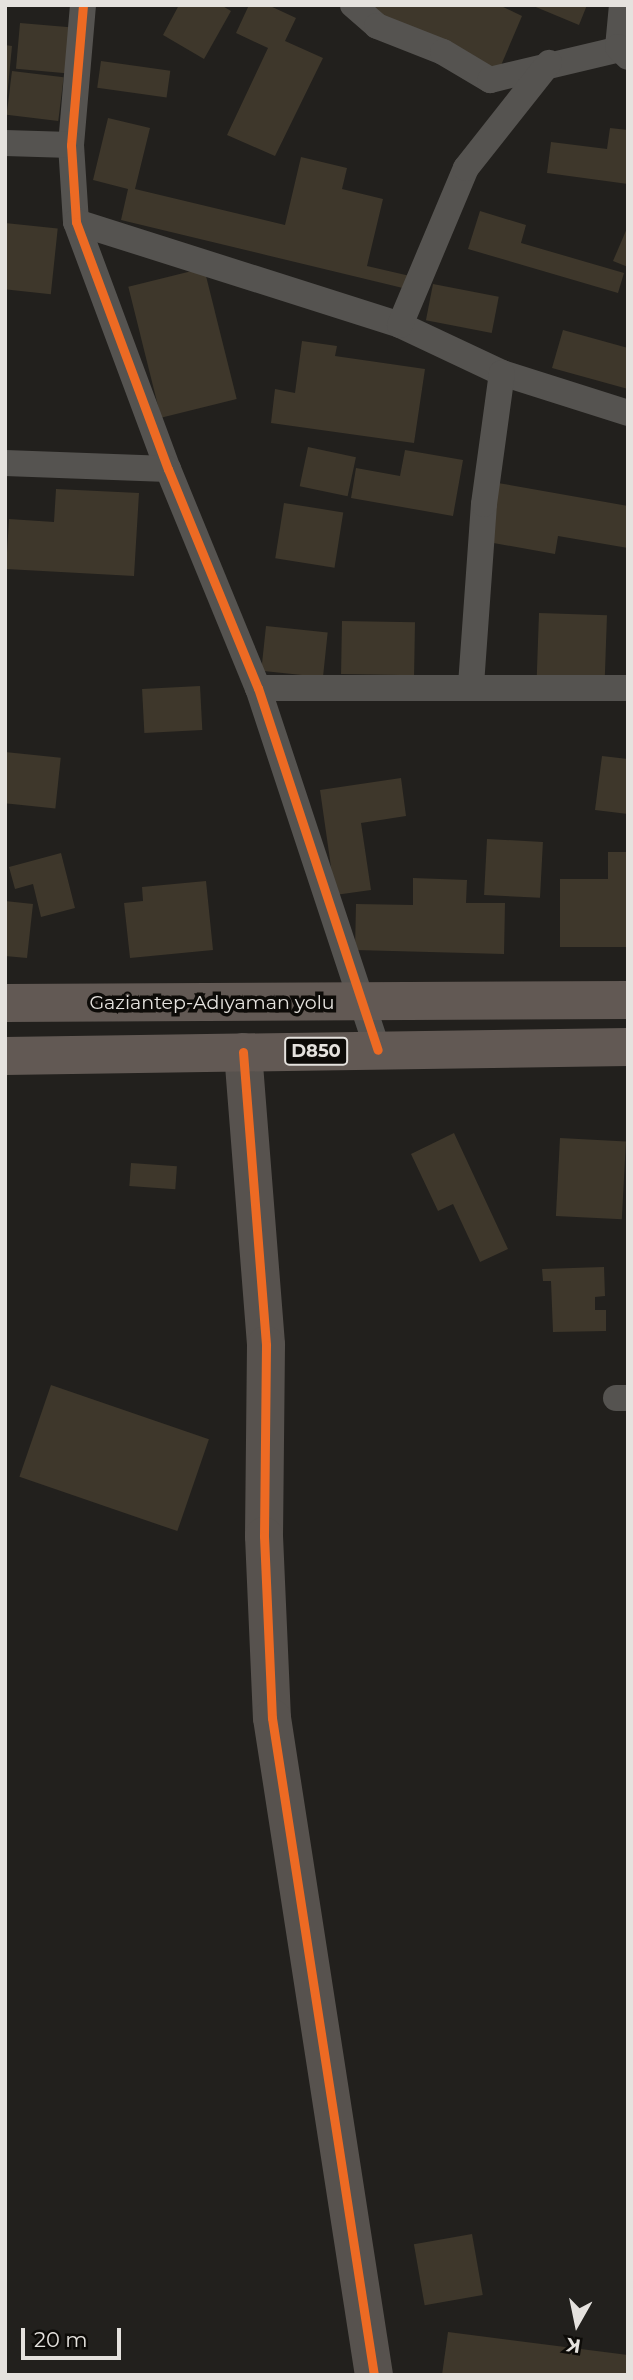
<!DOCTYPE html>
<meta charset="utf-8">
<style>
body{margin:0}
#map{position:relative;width:633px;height:2380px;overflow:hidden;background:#22201d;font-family:Montserrat,sans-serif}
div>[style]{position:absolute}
.building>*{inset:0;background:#3e372b;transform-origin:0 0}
.street>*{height:26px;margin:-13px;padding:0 13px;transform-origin:13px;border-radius:13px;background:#555350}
.secondary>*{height:38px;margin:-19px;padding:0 19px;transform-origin:19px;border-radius:19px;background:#57524e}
.highway>*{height:38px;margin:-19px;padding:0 19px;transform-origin:19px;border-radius:19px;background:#625954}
.cycleway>*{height:9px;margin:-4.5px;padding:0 4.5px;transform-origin:4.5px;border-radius:4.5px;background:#ed6a23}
span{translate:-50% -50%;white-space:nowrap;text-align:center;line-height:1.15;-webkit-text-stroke:7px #0d0b08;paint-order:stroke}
.shield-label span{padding:2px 5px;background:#0d0b08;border:2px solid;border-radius:5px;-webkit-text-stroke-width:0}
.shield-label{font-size:18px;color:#e5e2de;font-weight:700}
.street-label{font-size:19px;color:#e5e2de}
.frame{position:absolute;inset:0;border:7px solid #e5e2de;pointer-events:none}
.north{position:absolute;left:542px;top:2289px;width:70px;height:70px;-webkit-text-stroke:5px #0d0b08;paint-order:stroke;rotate:189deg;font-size:19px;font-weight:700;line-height:28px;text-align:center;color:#e5e2de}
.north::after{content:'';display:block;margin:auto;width:24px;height:32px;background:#e5e2de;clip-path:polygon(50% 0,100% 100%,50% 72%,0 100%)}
.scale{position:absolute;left:21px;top:2328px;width:100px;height:32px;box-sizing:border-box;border:4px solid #e5e2de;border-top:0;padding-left:9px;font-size:21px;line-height:24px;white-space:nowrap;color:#e5e2de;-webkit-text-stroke:5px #0d0b08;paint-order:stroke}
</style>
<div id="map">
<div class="building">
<i style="clip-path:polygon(179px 5px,221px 5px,231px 11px,204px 59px,163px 35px)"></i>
<i style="clip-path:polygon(249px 5px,268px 5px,296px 18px,285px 41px,323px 58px,275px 156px,227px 135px,268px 48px,236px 33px)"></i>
<i style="clip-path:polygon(365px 5px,499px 5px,522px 16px,499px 70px,363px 10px)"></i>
<i style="clip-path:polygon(531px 5px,587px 5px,579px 25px)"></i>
<i style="left:20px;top:23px;width:53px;height:46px;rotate:5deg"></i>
<i style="clip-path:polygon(5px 45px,12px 46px,7px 97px,5px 96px)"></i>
<i style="left:101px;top:61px;width:70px;height:27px;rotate:8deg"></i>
<i style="left:12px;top:71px;width:52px;height:44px;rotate:7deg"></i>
<i style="clip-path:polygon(108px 118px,150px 128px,135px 189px,285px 225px,301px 157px,347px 168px,342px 189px,383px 199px,367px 266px,410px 276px,407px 289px,121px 220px,128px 189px,93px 180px)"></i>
<i style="clip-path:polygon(610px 128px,628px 130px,628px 184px,547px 173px,551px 142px,607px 149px)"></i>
<i style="clip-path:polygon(480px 211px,526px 225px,521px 243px,624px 273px,618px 293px,468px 249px)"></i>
<i style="left:5px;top:223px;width:53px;height:66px;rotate:6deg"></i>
<i style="clip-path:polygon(628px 226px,628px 267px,613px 261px)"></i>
<i style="left:204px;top:268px;width:135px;height:78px;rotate:76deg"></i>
<i style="left:433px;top:284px;width:67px;height:37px;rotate:11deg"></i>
<i style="clip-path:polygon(563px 330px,628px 348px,628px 389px,552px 368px)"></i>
<i style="clip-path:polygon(302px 341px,337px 346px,335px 356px,425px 369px,414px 443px,271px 423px,275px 389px,295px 393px)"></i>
<i style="left:308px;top:447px;width:49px;height:40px;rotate:12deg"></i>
<i style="clip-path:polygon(405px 450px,463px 460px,453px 516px,351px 498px,356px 468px,400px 476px)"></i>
<i style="clip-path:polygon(498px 483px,628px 506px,628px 548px,558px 536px,555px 554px,488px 542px)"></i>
<i style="clip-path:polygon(56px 489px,139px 493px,134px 576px,6px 569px,9px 519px,54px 522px)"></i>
<i style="left:284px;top:503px;width:60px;height:56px;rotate:9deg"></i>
<i style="left:539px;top:613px;width:68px;height:64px;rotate:2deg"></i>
<i style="left:342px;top:621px;width:73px;height:53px;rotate:1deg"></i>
<i style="left:266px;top:626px;width:62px;height:45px;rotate:6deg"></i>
<i style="left:200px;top:686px;width:44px;height:58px;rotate:87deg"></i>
<i style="left:5px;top:752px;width:56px;height:51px;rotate:6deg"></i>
<i style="clip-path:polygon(602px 756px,628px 759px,628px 814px,595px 810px)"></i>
<i style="clip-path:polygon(401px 778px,406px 816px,361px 823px,371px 890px,335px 895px,320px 790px)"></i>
<i style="left:487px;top:839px;width:56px;height:56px;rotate:3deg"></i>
<i style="clip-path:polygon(608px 852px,628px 852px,628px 947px,560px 947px,560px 879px,608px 879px)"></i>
<i style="clip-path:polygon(61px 853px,75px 908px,41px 917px,33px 884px,15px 889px,9px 867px)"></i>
<i style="clip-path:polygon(413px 878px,467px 880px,466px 903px,505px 903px,504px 954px,355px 950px,356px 904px,413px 905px)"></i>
<i style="clip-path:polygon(206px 881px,213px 950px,130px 958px,124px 903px,143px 901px,142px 887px)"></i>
<i style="clip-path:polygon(5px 901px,33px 904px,27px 958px,5px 956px)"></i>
<i style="clip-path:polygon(454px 1133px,508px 1249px,480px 1262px,453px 1204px,438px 1211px,411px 1154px)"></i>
<i style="left:560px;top:1138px;width:66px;height:78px;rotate:3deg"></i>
<i style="left:131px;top:1163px;width:46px;height:23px;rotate:4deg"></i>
<i style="clip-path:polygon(604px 1267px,605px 1296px,595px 1297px,595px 1310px,606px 1310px,606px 1331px,553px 1332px,551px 1281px,543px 1281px,542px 1269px)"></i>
<i style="left:51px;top:1385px;width:167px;height:97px;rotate:19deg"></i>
<i style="left:472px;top:2234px;width:62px;height:59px;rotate:80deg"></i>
<i style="clip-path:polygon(448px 2332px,628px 2355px,628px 2375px,442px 2375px)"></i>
</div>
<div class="street">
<i style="left:83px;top:5px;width:141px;rotate:94.9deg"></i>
<i style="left:71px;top:145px;width:77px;rotate:86.3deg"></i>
<i style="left:76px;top:222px;width:264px;rotate:69.6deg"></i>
<i style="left:168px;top:469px;width:237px;rotate:67.7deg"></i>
<i style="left:258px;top:688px;width:381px;rotate:71.7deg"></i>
<i style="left:353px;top:5px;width:32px;rotate:41deg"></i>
<i style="left:377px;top:26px;width:71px;rotate:21.5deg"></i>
<i style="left:443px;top:52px;width:55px;rotate:30.8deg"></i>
<i style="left:490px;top:80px;width:142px;rotate:-13.4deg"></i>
<i style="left:622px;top:5px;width:42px;rotate:95.4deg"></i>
<i style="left:618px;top:47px;width:14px;rotate:45deg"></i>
<i style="left:5px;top:143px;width:66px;rotate:1.7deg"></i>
<i style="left:76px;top:222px;width:340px;rotate:17.6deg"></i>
<i style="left:400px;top:325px;width:113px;rotate:25.2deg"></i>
<i style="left:502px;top:373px;width:132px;rotate:17.6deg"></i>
<i style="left:400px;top:325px;width:170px;rotate:-67.2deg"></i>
<i style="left:466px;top:168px;width:134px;rotate:-51.7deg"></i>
<i style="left:5px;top:463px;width:163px;rotate:2.1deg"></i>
<i style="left:471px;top:685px;width:181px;rotate:-85.9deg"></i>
<i style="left:484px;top:504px;width:132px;rotate:-82.2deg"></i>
<i style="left:258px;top:688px;width:370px"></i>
<i style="left:616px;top:1398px;width:12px"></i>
</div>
<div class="secondary">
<i style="left:243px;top:1052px;width:294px;rotate:85.5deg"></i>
<i style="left:266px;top:1345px;width:191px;rotate:90.6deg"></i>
<i style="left:264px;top:1536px;width:182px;rotate:87.5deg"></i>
<i style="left:272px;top:1718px;width:665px;rotate:81.18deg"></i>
</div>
<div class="highway">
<i style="left:5px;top:1003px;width:623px;rotate:-0.28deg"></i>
<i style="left:5px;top:1056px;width:623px;rotate:-0.83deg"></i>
</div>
<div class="cycleway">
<i style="left:83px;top:5px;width:141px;rotate:94.9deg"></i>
<i style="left:71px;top:145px;width:77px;rotate:86.3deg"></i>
<i style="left:76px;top:222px;width:264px;rotate:69.6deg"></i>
<i style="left:168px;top:469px;width:237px;rotate:67.7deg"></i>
<i style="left:258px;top:688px;width:381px;rotate:71.7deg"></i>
<i style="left:243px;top:1052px;width:294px;rotate:85.5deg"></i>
<i style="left:266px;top:1345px;width:191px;rotate:90.6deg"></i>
<i style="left:264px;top:1536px;width:182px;rotate:87.5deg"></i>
<i style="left:272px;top:1718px;width:665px;rotate:81.18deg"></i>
</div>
<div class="shield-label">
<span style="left:316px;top:1051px">D850</span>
</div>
<div class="street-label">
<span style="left:212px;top:1003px">Gaziantep-Adıyaman yolu</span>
</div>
<div class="frame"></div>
<div class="north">K</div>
<div class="scale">20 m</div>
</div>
